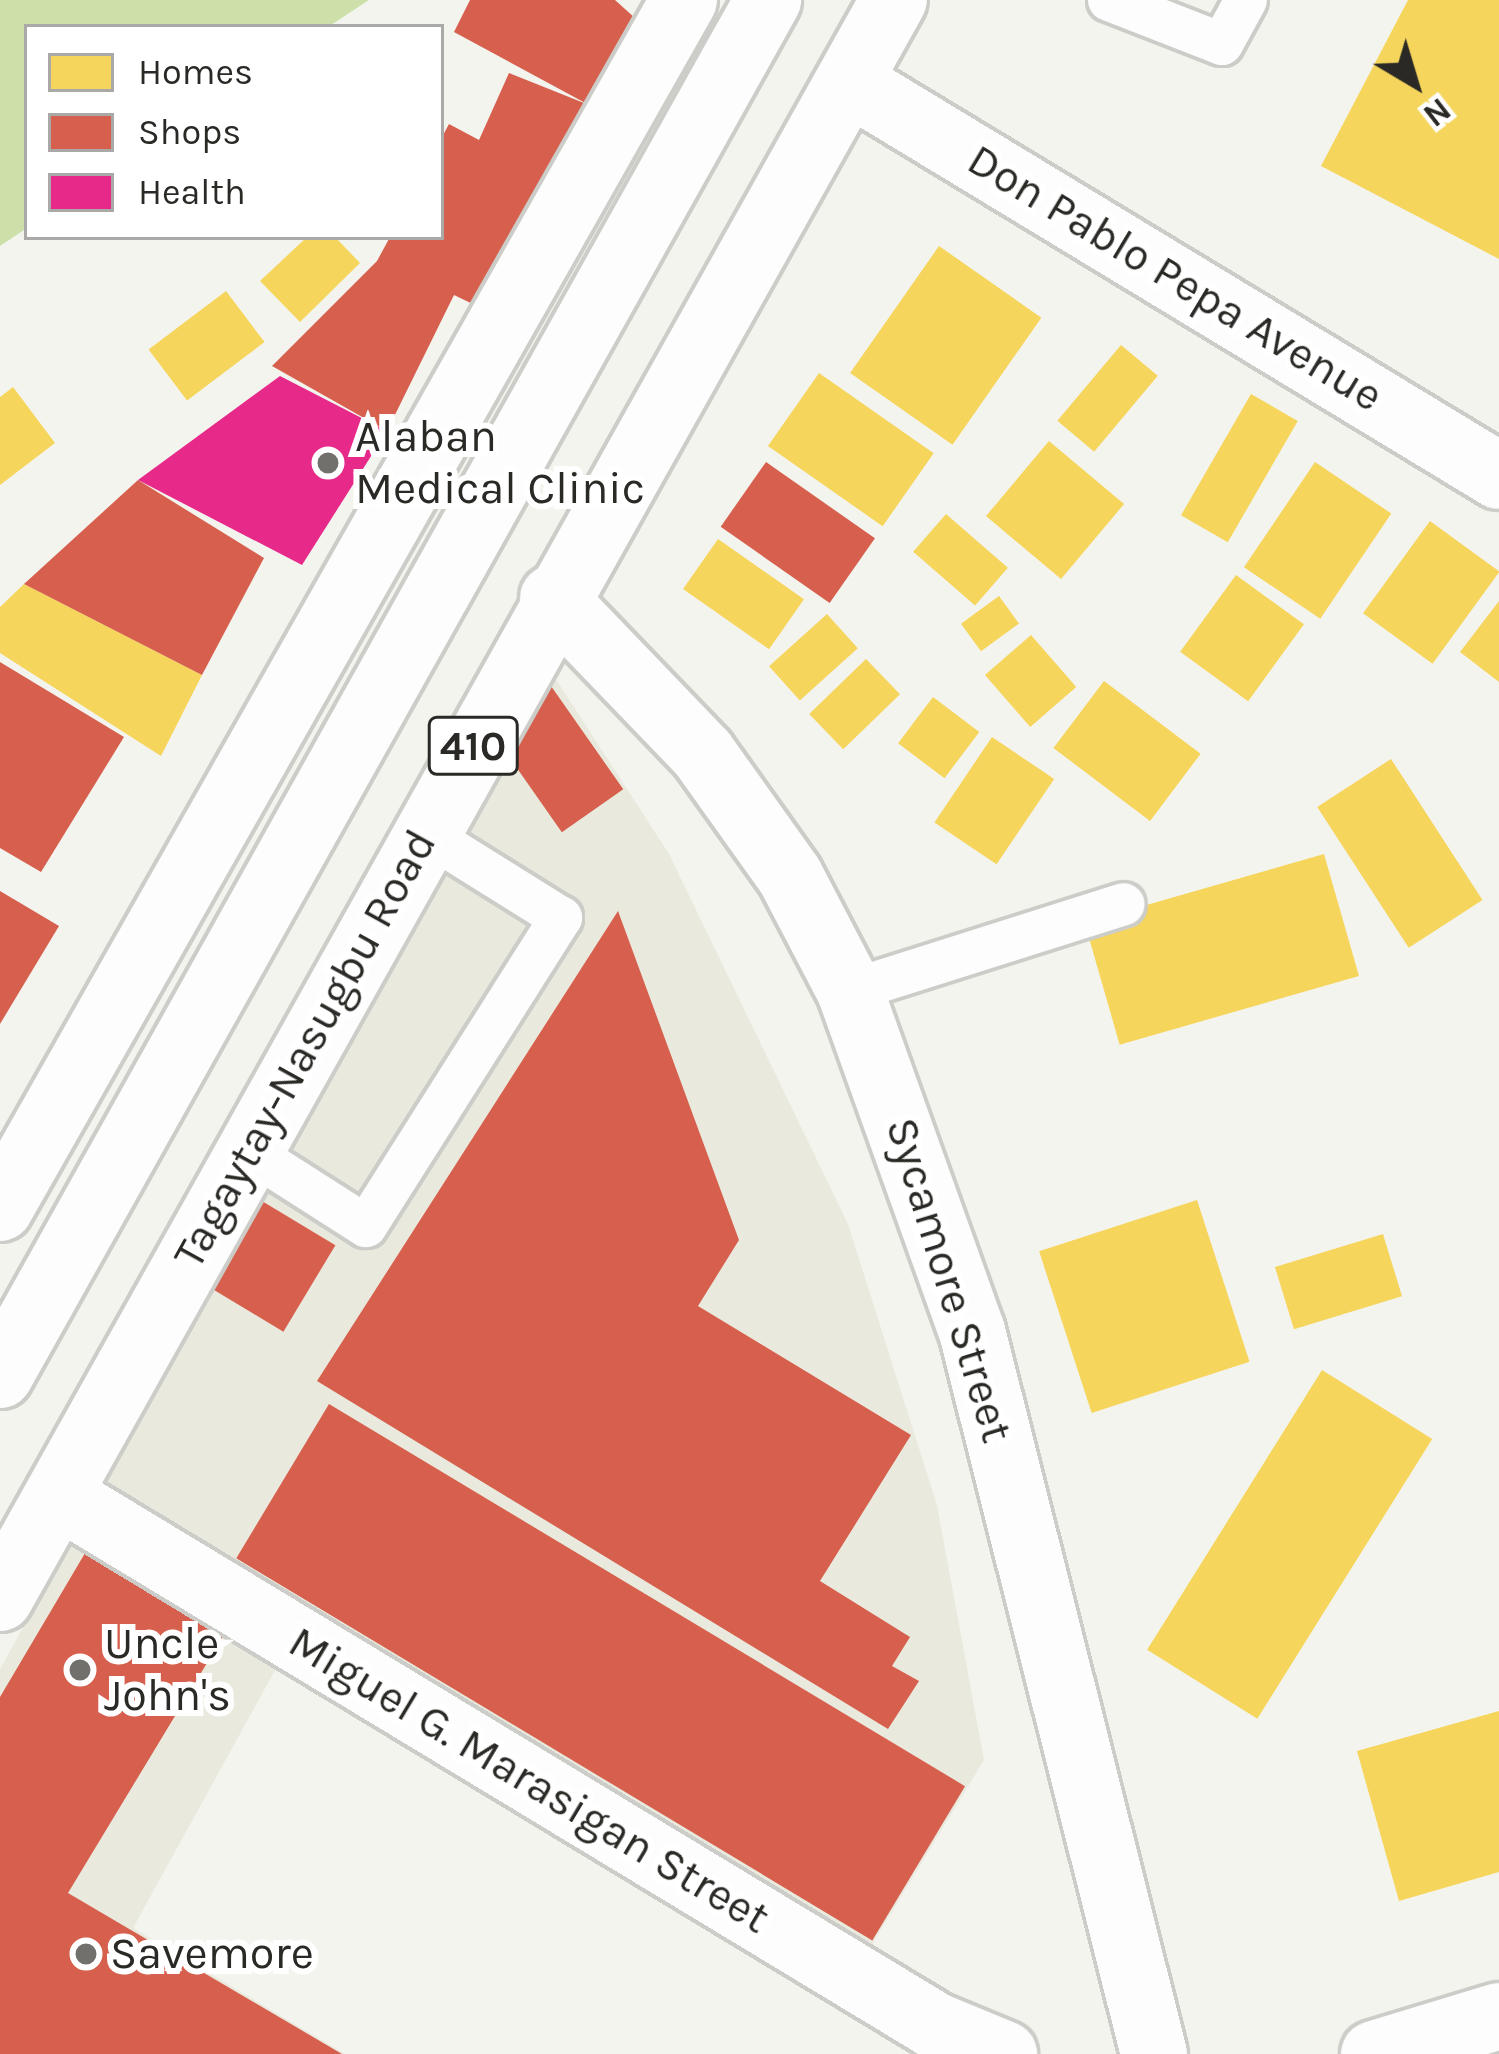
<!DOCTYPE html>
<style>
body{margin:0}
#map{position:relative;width:1499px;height:2054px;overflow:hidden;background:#f4f4ef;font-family:Karla,sans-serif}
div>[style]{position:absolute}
.built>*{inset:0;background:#eae9dd}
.forest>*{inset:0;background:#cee0a9}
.homes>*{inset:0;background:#f6d55c;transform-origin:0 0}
.shops>*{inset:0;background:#d6604d;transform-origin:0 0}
.health>*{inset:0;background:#e7298a}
.roads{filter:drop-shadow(3px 0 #ccccc8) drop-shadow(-3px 0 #ccccc8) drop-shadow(0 3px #ccccc8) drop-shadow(0 -3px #ccccc8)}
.lane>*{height:42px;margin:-21px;padding:0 21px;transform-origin:21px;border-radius:21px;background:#fdfdfd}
.street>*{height:66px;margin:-33px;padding:0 33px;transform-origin:33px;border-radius:33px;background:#fdfdfd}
.secondary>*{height:66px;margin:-33px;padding:0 33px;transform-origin:33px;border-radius:33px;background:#fdfdfd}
.primary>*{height:66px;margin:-33px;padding:0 33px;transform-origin:33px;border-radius:33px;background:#fdfdfd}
.dots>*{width:33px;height:33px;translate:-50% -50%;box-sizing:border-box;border:6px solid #fff;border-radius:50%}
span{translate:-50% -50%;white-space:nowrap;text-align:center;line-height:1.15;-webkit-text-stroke:12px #fff;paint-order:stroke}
.shield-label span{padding:3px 9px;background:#fff;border:3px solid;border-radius:9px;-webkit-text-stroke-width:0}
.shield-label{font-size:42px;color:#2a2926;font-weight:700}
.street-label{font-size:45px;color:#2a2926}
.poi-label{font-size:45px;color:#2a2926}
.left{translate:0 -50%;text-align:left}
.legend{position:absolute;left:24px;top:24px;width:420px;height:216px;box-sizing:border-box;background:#fff;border:3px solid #aaa9a8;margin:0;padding:15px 21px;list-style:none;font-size:36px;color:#2a2926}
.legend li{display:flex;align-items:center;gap:24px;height:60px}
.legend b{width:60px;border:3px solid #aaa9a8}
.north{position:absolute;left:1355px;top:24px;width:120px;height:120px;-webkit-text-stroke:9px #fff;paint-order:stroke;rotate:142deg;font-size:33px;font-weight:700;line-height:48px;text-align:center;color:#2a2926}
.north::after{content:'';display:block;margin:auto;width:42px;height:54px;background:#2a2926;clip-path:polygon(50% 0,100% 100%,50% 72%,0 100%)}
</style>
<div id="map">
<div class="built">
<i style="clip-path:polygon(552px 673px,669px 854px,848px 1224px,937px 1505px,984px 1760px,857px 1969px,289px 1645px,133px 1928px,345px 2054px,0 2054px,0 1669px)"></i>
</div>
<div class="forest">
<i style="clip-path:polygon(0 0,369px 0,328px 27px,27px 27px,27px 228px,0 246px)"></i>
</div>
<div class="homes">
<i style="clip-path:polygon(1408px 0,1499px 0,1499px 259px,1321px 166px)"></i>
<i style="clip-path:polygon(307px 237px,335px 237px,360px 263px,300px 322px,260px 281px)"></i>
<i style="left:939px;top:246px;width:125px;height:155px;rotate:35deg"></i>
<i style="left:226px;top:291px;width:64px;height:97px;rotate:53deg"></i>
<i style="left:1121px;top:345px;width:48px;height:99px;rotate:40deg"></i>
<i style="left:819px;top:373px;width:140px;height:89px;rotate:35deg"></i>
<i style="clip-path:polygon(13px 387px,55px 443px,0 485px,0 397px)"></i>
<i style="left:1251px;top:394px;width:54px;height:140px;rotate:30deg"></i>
<i style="left:1049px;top:441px;width:98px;height:98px;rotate:40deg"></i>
<i style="left:1315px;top:462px;width:92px;height:127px;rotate:34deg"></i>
<i style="left:946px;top:514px;width:82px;height:50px;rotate:41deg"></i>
<i style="left:1430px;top:521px;width:86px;height:114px;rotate:36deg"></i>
<i style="left:718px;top:539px;width:105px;height:61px;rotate:35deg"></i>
<i style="left:1236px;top:575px;width:84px;height:95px;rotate:36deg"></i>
<i style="clip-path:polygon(24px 584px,202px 675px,161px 756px,0 653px,0 607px)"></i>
<i style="left:999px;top:596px;width:34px;height:47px;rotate:54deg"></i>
<i style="clip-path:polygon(1499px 601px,1499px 682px,1460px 652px)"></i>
<i style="left:827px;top:614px;width:46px;height:78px;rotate:48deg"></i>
<i style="left:1031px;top:635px;width:69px;height:61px;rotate:49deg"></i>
<i style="left:866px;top:659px;width:49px;height:79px;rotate:46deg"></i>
<i style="left:1104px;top:681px;width:121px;height:84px;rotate:37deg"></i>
<i style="left:933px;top:697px;width:58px;height:58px;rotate:37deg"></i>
<i style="left:992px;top:737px;width:75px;height:103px;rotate:34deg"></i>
<i style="left:1391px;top:759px;width:168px;height:88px;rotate:57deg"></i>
<i style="left:1324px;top:854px;width:127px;height:249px;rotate:74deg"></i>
<i style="left:1197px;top:1200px;width:170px;height:166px;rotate:72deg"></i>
<i style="left:1383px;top:1234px;width:65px;height:113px;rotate:73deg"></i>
<i style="left:1322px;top:1370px;width:130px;height:330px;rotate:32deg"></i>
<i style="clip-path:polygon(1499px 1711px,1499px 1872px,1399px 1901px,1357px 1751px)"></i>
</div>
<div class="shops">
<i style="clip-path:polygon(470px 0,615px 0,635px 18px,589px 105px,454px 32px)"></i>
<i style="clip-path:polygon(509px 73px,589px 105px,481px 308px,454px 295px,387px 431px,272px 366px,377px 261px,390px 237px,441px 237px,441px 139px,449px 124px,479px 140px)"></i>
<i style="left:766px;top:462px;width:133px;height:79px;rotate:35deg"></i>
<i style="clip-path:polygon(138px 480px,264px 558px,202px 675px,24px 584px)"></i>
<i style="clip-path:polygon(0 662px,124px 737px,41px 872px,0 848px)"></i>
<i style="left:551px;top:686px;width:126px;height:75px;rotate:55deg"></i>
<i style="clip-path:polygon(0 891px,59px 926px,0 1024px)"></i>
<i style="clip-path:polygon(618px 911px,739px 1240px,698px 1306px,911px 1435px,820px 1581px,910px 1637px,892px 1666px,919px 1681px,888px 1729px,317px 1381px)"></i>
<i style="left:242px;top:1189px;width:109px;height:101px;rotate:31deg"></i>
<i style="left:329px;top:1404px;width:742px;height:180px;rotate:31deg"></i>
<i style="clip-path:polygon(91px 1543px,230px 1625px,68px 1893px,342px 2054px,0 2054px,0 1697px)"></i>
</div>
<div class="health">
<i style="clip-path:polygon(280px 376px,387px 431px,302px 565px,138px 480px)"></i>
</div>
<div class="roads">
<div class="lane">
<i style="left:1109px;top:0;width:121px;rotate:21.3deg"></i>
<i style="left:1222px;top:44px;width:50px;rotate:-61.4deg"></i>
<i style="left:850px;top:991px;width:287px;rotate:-17.6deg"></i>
<i style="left:247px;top:1150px;width:141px;rotate:32.6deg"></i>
<i style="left:366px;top:1226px;width:365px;rotate:-57.7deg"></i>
<i style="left:561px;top:918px;width:160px;rotate:-148deg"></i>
</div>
<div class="street">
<i style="left:553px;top:598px;width:216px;rotate:46.1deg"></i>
<i style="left:703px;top:754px;width:150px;rotate:54.5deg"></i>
<i style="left:790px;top:876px;width:130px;rotate:62.4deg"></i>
<i style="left:850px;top:991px;width:361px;rotate:70.3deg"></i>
<i style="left:972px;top:1331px;width:746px;rotate:75.87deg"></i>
<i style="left:58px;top:1495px;width:1024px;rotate:31.17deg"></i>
<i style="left:934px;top:2025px;width:76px;rotate:22.5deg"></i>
<i style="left:1374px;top:2054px;width:131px;rotate:-16.9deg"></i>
</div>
<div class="secondary">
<i style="left:849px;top:82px;width:760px;rotate:31.22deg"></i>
</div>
<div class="primary">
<i style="left:0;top:1208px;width:1388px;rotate:-60.48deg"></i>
<i style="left:0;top:1375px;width:1575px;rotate:-60.81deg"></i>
<i style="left:0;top:1598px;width:1831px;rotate:-60.78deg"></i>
</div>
</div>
<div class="dots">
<i style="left:328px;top:463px;background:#71706c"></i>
<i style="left:80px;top:1670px;background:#71706c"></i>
<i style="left:86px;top:1954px;background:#71706c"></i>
</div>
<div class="shield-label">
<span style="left:473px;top:746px">410</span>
</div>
<div class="street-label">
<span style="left:1175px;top:278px;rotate:31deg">Don Pablo Pepa Avenue</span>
<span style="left:305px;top:1049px;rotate:-61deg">Tagaytay-Nasugbu Road</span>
<span style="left:949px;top:1280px;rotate:73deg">Sycamore Street</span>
<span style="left:529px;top:1780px;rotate:31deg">Miguel G. Marasigan Street</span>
</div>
<div class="poi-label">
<span class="left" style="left:355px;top:463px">Alaban<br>Medical Clinic</span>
<span class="left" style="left:104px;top:1670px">Uncle<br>John's</span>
<span class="left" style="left:110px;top:1954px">Savemore</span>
</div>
<ul class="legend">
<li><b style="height:33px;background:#f6d55c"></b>Homes</li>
<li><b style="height:33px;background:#d6604d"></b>Shops</li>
<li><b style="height:33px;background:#e7298a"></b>Health</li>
</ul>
<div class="north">N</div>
</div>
